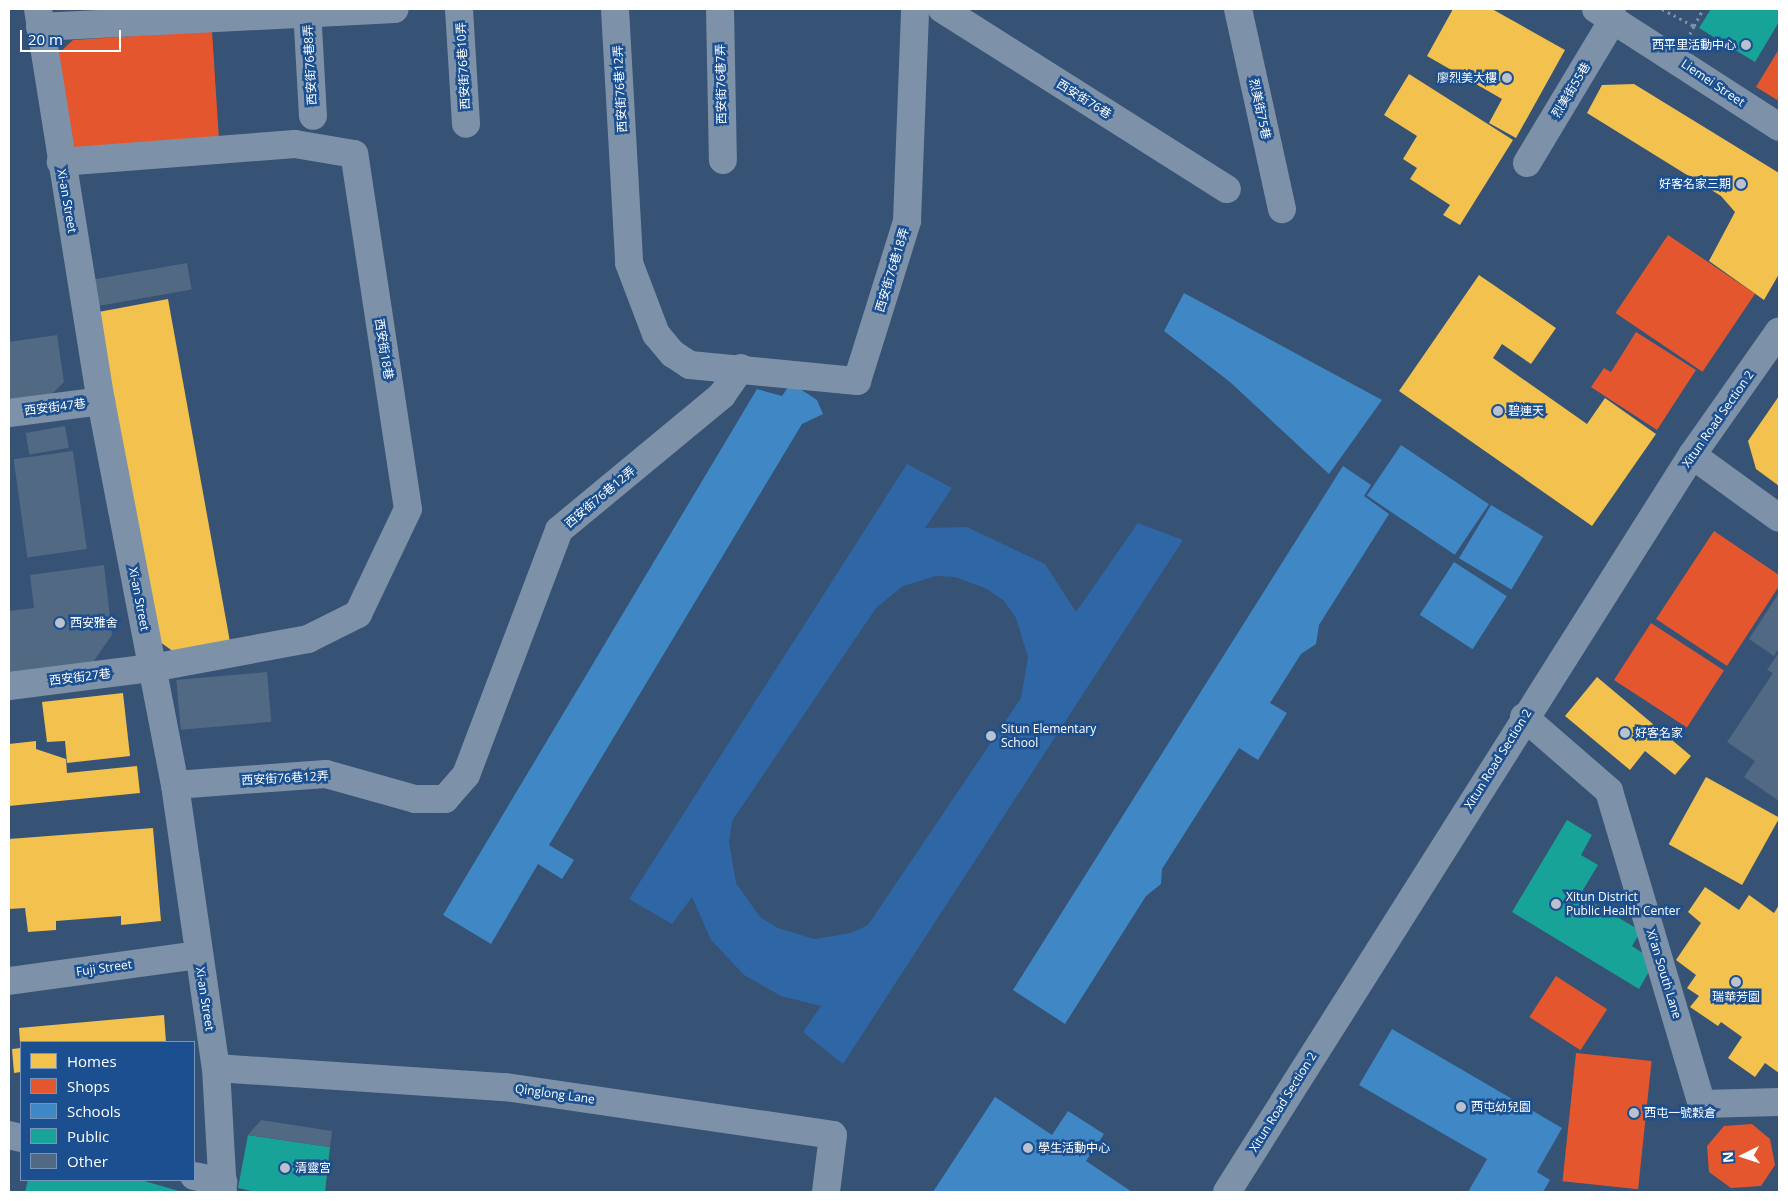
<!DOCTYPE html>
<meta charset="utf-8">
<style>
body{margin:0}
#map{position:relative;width:1788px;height:1201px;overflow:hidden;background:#365274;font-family:"Open Sans","Noto Sans TC",sans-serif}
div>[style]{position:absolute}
.green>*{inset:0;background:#2f66a5}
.homes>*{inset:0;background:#f2c14e;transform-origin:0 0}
.shops>*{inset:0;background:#e4572e;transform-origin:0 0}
.schools>*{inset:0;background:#3f88c5;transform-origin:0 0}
.public>*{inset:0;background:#17a398}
.building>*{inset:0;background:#526984;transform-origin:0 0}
.path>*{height:3px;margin-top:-1.5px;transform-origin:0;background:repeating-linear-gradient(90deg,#7d92a8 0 2.5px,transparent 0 6.5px)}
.minor>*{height:28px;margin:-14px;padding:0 14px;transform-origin:14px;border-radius:14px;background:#7d92a8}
.dots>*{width:14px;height:14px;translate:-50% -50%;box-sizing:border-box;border:2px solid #1b4f8f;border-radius:50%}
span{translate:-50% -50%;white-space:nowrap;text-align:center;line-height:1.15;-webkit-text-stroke:5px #1b4f8f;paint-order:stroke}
.poi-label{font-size:12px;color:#fff}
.right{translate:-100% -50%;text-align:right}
.left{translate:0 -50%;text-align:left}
.street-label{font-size:12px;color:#fff}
.frame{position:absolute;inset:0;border:10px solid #fff;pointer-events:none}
.legend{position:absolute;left:20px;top:1041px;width:175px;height:140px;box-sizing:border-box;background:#1b4f8f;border:1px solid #7695bc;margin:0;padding:6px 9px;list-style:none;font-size:15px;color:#fff}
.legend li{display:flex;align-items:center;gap:10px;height:25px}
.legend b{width:25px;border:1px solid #7695bc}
.north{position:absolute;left:1718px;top:1131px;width:50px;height:50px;-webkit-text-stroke:4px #1b4f8f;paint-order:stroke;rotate:266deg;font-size:14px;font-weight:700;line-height:20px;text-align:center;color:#fff}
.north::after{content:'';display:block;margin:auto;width:18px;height:22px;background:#fff;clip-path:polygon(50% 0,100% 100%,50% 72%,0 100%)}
.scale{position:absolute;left:20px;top:30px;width:101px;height:22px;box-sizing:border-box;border:2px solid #fff;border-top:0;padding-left:6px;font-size:15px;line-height:18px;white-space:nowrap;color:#fff;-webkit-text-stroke:4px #1b4f8f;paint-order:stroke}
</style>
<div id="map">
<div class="green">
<i style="clip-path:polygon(evenodd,907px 464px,952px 488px,925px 528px,967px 527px,1045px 564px,1076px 612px,1138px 523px,1183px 540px,843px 1064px,803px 1032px,821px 1006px,781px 996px,744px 975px,711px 940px,692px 897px,672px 924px,629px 899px,907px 464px,936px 576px,955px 577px,987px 589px,1004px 601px,1016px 618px,1028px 657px,1021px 698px,868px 925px,851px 933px,814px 939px,778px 928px,760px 917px,736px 883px,729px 842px,732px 821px,876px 608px,903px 586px,936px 576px)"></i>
</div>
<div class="homes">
<i style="clip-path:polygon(1453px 9px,1492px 9px,1565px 50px,1516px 138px,1489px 123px,1502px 99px,1427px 56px)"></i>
<i style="clip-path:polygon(1409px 74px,1513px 140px,1460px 225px,1443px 215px,1450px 205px,1410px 179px,1417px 168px,1403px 159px,1417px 136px,1384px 115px)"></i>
<i style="clip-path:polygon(1634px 84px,1779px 173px,1779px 274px,1764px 300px,1709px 261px,1735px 212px,1721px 196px,1587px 113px,1602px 85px)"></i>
<i style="clip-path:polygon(1479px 275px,1556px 328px,1531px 364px,1502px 344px,1493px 358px,1587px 424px,1605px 398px,1656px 434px,1592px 526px,1399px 391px)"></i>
<i style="clip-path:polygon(168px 299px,230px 642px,174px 652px,153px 637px,93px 313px)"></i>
<i style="clip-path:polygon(1779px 396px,1779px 486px,1756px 469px,1748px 441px)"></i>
<i style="clip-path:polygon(1597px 677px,1691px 756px,1675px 775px,1645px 751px,1630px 770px,1565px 716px)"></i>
<i style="clip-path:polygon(123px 693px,130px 756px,67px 763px,65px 741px,47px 742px,42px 702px)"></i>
<i style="clip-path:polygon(36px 741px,36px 749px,66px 759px,67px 773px,137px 766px,140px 793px,9px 806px,9px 744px)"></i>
<i style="left:1706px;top:777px;width:84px;height:77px;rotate:29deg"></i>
<i style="clip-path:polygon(153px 828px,161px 921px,121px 925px,121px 916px,56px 921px,56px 930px,28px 932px,25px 908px,9px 909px,9px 839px)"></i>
<i style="clip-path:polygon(1705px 887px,1739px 910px,1749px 895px,1774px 913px,1779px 905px,1779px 1073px,1765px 1063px,1755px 1077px,1728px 1058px,1742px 1037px,1721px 1022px,1718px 1026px,1690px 1007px,1699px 996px,1687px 988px,1696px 975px,1676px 960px,1701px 923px,1688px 912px)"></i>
<i style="clip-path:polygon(164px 1015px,166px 1042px,20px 1042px,19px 1028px)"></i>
<i style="clip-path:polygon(21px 1048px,21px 1072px,14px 1073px,12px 1049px)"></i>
</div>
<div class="shops">
<i style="clip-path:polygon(212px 31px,219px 140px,76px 150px,60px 136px,54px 58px,73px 40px)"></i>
<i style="clip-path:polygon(1779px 49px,1779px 101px,1756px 87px)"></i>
<i style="left:1668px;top:235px;width:105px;height:94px;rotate:34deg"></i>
<i style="clip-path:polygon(1636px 332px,1696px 370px,1657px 430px,1591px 387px,1604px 368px,1611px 372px)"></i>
<i style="clip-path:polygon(1714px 531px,1779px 575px,1779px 586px,1727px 666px,1656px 619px)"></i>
<i style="left:1651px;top:623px;width:87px;height:68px;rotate:33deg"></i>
<i style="left:1556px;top:976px;width:61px;height:49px;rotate:33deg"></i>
<i style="left:1576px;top:1053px;width:76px;height:129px;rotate:6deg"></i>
<i style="clip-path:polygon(1752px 1124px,1770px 1139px,1775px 1165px,1761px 1186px,1731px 1188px,1709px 1172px,1707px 1146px,1724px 1126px)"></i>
</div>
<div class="schools">
<i style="clip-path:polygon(1184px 293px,1382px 400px,1329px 474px,1230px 382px,1164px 331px)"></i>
<i style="clip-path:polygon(791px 383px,817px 400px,823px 414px,802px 424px,549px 845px,574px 860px,562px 879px,538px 864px,491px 944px,443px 915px,757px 389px,782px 396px)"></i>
<i style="left:1401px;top:445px;width:106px;height:61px;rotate:34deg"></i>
<i style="clip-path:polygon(1343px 466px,1371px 485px,1364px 496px,1389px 514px,1319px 625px,1316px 644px,1301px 654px,1270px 703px,1287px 713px,1258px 760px,1239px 748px,1162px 869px,1161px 884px,1146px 896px,1065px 1024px,1013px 990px)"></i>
<i style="left:1491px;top:505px;width:61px;height:62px;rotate:31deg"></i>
<i style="left:1454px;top:562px;width:63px;height:63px;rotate:33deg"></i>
<i style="clip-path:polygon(1392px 1029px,1562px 1128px,1537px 1172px,1550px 1180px,1543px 1192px,1468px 1192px,1487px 1159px,1359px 1085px)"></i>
<i style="clip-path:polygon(995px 1097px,1052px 1135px,1068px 1111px,1104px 1134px,1086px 1161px,1132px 1192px,933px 1192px)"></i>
</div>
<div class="public">
<i style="clip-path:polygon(1711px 9px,1779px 9px,1779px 22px,1755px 62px,1699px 28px)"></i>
<i style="clip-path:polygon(1567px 820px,1592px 835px,1581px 855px,1598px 865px,1580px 895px,1641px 931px,1632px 946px,1655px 961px,1639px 989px,1512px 912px)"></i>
<i style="clip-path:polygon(248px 1135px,330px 1147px,325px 1192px,256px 1192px,238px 1188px)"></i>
<i style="clip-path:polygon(28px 1180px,141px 1180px,182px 1192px,25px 1192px)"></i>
</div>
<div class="building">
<i style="left:187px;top:263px;width:27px;height:95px;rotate:80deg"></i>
<i style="clip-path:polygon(57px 335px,64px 382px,43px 403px,9px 409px,9px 342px)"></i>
<i style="left:65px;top:426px;width:22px;height:40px;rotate:80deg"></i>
<i style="left:73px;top:451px;width:99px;height:60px;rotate:82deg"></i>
<i style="clip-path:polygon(104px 565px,112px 635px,93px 662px,9px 673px,9px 611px,34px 608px,30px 575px)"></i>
<i style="clip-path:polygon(1779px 593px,1779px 648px,1774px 656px,1749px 639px)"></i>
<i style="clip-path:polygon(1779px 652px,1779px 801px,1744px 777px,1755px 761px,1727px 742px,1773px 673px,1767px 670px)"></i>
<i style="left:267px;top:672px;width:50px;height:91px;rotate:85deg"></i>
<i style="clip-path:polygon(261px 1120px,332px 1131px,330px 1147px,248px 1135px)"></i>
</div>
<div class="path">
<i style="left:1662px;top:9px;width:36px;rotate:28deg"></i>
<i style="left:1694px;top:26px;width:9px;rotate:117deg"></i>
<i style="left:1694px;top:26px;width:19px;rotate:-62deg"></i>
</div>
<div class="minor">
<i style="left:38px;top:9px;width:397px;rotate:80.9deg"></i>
<i style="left:101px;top:401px;width:391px;rotate:79.1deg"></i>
<i style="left:175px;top:785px;width:286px;rotate:81.8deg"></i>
<i style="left:216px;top:1068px;width:124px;rotate:86.8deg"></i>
<i style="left:307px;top:9px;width:107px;rotate:86.8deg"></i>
<i style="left:459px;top:9px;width:115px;rotate:86.5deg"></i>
<i style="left:615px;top:9px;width:254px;rotate:86.8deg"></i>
<i style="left:629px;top:263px;width:76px;rotate:69.2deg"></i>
<i style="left:656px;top:334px;width:26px;rotate:50deg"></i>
<i style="left:673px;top:354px;width:20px;rotate:33deg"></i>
<i style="left:690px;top:365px;width:168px;rotate:5.5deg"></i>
<i style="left:857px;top:381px;width:168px;rotate:-72.6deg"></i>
<i style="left:907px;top:221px;width:212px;rotate:-87.8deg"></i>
<i style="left:720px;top:9px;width:151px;rotate:88.9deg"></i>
<i style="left:942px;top:9px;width:337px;rotate:32.3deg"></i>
<i style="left:1238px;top:9px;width:205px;rotate:77.6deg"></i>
<i style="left:1596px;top:9px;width:218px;rotate:32.8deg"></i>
<i style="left:40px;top:27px;width:355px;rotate:-2.9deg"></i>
<i style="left:1527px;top:163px;width:169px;rotate:-59deg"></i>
<i style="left:9px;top:413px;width:93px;rotate:-7.4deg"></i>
<i style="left:1692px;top:455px;width:107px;rotate:35.9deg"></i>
<i style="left:9px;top:686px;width:144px;rotate:-7.2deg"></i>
<i style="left:152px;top:668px;width:159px;rotate:-10.5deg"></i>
<i style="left:308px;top:639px;width:56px;rotate:-26.6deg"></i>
<i style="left:358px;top:614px;width:116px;rotate:-64.5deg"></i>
<i style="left:408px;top:509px;width:359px;rotate:-98.6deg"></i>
<i style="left:354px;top:154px;width:60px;rotate:-170.4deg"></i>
<i style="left:295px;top:144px;width:235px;rotate:175.6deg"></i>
<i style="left:1524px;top:717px;width:113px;rotate:41deg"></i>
<i style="left:1609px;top:791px;width:327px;rotate:73.5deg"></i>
<i style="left:1702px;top:1104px;width:77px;rotate:-1.5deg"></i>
<i style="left:175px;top:785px;width:151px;rotate:-4.2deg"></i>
<i style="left:326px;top:774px;width:92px;rotate:15.7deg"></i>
<i style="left:415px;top:799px;width:30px"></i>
<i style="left:445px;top:799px;width:32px;rotate:-49deg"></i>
<i style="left:466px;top:775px;width:262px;rotate:-69.2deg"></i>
<i style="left:559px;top:530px;width:212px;rotate:-39.6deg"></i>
<i style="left:722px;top:395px;width:33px;rotate:-55deg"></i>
<i style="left:9px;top:981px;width:192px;rotate:-7.8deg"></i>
<i style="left:216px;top:1068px;width:290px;rotate:3.8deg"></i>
<i style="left:505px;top:1087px;width:331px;rotate:8.3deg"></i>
<i style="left:833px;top:1135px;width:57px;rotate:97deg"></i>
<i style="left:9px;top:1135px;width:12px;rotate:14deg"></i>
<i style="left:194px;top:1176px;width:30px;rotate:12deg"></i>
<i style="left:1227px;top:1192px;width:871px;rotate:-57.75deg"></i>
<i style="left:1692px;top:455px;width:151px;rotate:-54.9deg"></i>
</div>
<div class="dots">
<i style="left:1746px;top:45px;background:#b9c2ce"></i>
<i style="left:1507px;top:78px;background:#b9c2ce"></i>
<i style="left:1741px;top:184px;background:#b9c2ce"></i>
<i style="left:1498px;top:411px;background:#b9c2ce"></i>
<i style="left:60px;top:623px;background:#b9c2ce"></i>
<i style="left:1625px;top:733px;background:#b9c2ce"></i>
<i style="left:991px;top:736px;background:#b9c2ce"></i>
<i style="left:1556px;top:904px;background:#b9c2ce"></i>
<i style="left:1736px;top:982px;background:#b9c2ce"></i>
<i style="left:1461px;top:1107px;background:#b9c2ce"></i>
<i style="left:1634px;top:1113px;background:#b9c2ce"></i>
<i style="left:1028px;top:1148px;background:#b9c2ce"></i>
<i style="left:285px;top:1168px;background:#b9c2ce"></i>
</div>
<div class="poi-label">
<span class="right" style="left:1736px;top:45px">西平里活動中心</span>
<span class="right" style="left:1497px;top:78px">廖烈美大樓</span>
<span class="right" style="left:1731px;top:184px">好客名家三期</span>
<span class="left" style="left:1508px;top:411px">碧連天</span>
<span class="left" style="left:70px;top:623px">西安雅舍</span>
<span class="left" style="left:1001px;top:736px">Situn Elementary<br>School</span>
<span class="left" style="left:1635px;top:733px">好客名家</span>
<span class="left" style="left:1566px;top:904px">Xitun District<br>Public Health Center</span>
<span style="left:1736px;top:997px">瑞華芳園</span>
<span class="left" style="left:1471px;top:1107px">西屯幼兒園</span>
<span class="left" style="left:1644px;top:1113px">西屯一號穀倉</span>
<span class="left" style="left:1038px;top:1148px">學生活動中心</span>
<span class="left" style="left:295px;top:1168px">清靈宮</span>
</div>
<div class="street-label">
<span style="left:310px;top:65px;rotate:-93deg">西安街76巷8弄</span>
<span style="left:463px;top:66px;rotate:-93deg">西安街76巷10弄</span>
<span style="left:1713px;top:83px;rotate:34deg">Liemei Street</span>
<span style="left:721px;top:84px;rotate:-91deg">西安街76巷7弄</span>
<span style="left:620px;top:89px;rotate:-93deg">西安街76巷12弄</span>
<span style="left:1571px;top:90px;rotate:-59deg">烈美街55巷</span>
<span style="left:1084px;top:99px;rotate:32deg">西安街76巷</span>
<span style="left:1260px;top:109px;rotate:78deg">烈美街75巷</span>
<span style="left:67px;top:201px;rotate:80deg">Xi-an Street</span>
<span style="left:892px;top:270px;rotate:-73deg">西安街76巷18弄</span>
<span style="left:384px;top:349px;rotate:81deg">西安街18巷</span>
<span style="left:55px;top:407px;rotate:-7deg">西安街47巷</span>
<span style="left:1718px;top:419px;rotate:-55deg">Xitun Road Section 2</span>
<span style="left:600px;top:497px;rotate:-40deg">西安街76巷12弄</span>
<span style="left:139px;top:599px;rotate:79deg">Xi-an Street</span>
<span style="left:80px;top:677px;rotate:-7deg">西安街27巷</span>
<span style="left:1498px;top:759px;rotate:-58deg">Xitun Road Section 2</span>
<span style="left:285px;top:778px;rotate:-3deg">西安街76巷12弄</span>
<span style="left:104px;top:968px;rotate:-8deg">Fuji Street</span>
<span style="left:1664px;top:974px;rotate:73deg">Xi'an South Lane</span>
<span style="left:205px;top:999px;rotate:81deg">Xi-an Street</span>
<span style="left:555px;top:1094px;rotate:8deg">Qinglong Lane</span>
<span style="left:1283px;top:1102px;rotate:-58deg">Xitun Road Section 2</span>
</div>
<div class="frame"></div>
<ul class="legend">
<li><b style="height:14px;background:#f2c14e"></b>Homes</li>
<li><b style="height:14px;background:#e4572e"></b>Shops</li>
<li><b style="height:14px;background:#3f88c5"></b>Schools</li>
<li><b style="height:14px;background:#17a398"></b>Public</li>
<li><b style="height:14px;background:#526984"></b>Other</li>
</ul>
<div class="north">N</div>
<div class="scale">20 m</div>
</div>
